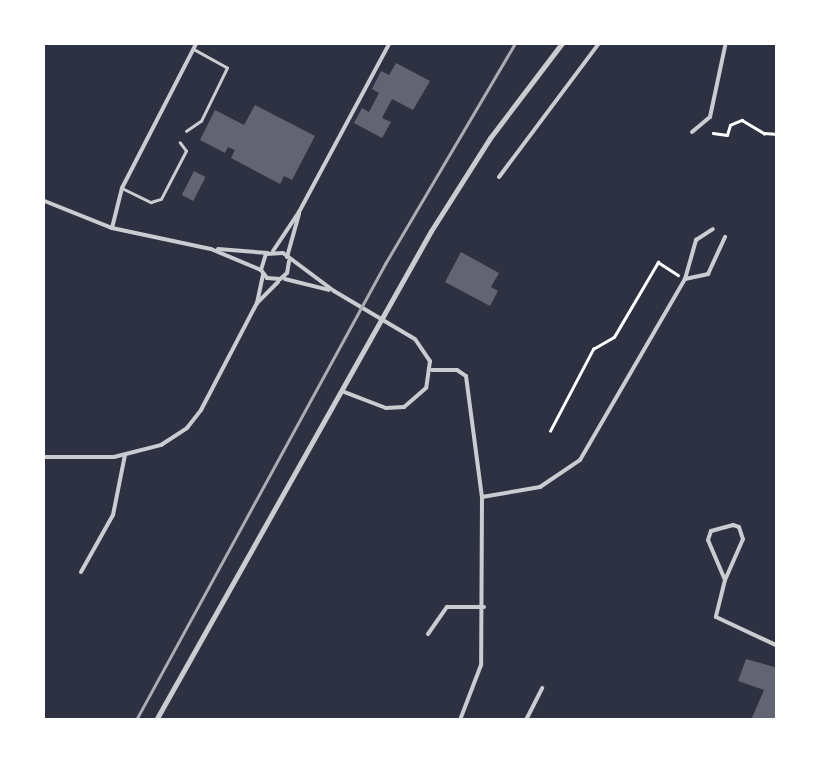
<!DOCTYPE html>
<style>
body{margin:0}
#map{position:relative;width:820px;height:763px;overflow:hidden;background:#2d3142;font-family:Manrope,sans-serif}
div>[style]{position:absolute}
.building>*{inset:0;background:#626471;transform-origin:0 0}
.path>*{height:2.5px;margin:-1.25px;padding:0 1.25px;transform-origin:1.25px;border-radius:1.25px;background:#fff}
.service>*{height:2.5px;margin:-1.25px;padding:0 1.25px;transform-origin:1.25px;border-radius:1.25px;background:#caccd0}
.minor>*{height:4px;margin:-2px;padding:0 2px;transform-origin:2px;border-radius:2px;background:#caccd0}
.tertiary>*{height:5px;margin:-2.5px;padding:0 2.5px;transform-origin:2.5px;border-radius:2.5px;background:#caccd0}
.tram>*{height:2.5px;margin:-1.25px;padding:0 1.25px;transform-origin:1.25px;border-radius:1.25px;background:#abadb3}
span{translate:-50% -50%;white-space:nowrap;text-align:center;line-height:1.15;-webkit-text-stroke:9px #fff;paint-order:stroke}
.frame{position:absolute;inset:0;border:45px solid #fff;pointer-events:none}
</style>
<div id="map">
<div class="building">
<i style="clip-path:polygon(396px 63px,430px 81px,413px 110px,392px 99px,382px 118px,391px 122px,382px 138px,354px 123px,362px 108px,369px 112px,379px 93px,372px 89px,381px 71px,389px 75px)"></i>
<i style="clip-path:polygon(255px 105px,315px 136px,292px 180px,284px 176px,280px 184px,231px 158px,235px 150px,228px 147px,225px 153px,200px 140px,215px 110px,244px 125px)"></i>
<i style="left:194px;top:171px;width:13px;height:27px;rotate:27deg"></i>
<i style="clip-path:polygon(461px 252px,499px 273px,491px 287px,498px 291px,490px 306px,445px 282px)"></i>
<i style="clip-path:polygon(746px 659px,778px 668px,778px 720px,751px 720px,764px 690px,738px 681px)"></i>
</div>
<div class="path">
<i style="left:713px;top:133px;width:14px;rotate:8deg"></i>
<i style="left:727px;top:135px;width:10px;rotate:-73deg"></i>
<i style="left:730px;top:125px;width:13px;rotate:-23deg"></i>
<i style="left:742px;top:120px;width:26px;rotate:31deg"></i>
<i style="left:764px;top:133px;width:14px;rotate:4deg"></i>
<i style="left:550px;top:431px;width:93px;rotate:-62.3deg"></i>
<i style="left:593px;top:349px;width:24px;rotate:-30deg"></i>
<i style="left:614px;top:337px;width:87px;rotate:-59.6deg"></i>
<i style="left:658px;top:262px;width:24px;rotate:33deg"></i>
</div>
<div class="service">
<i style="left:186px;top:131px;width:18px;rotate:-34deg"></i>
<i style="left:201px;top:121px;width:59px;rotate:-63.9deg"></i>
<i style="left:227px;top:68px;width:37px;rotate:-151deg"></i>
<i style="left:124px;top:189px;width:30px;rotate:26deg"></i>
<i style="left:151px;top:202px;width:10px;rotate:-17deg"></i>
<i style="left:161px;top:199px;width:54px;rotate:-62.5deg"></i>
<i style="left:186px;top:151px;width:10px;rotate:-127deg"></i>
</div>
<div class="minor">
<i style="left:692px;top:132px;width:23px;rotate:-40deg"></i>
<i style="left:710px;top:117px;width:77px;rotate:-78deg"></i>
<i style="left:499px;top:177px;width:169px;rotate:-53.2deg"></i>
<i style="left:42px;top:200px;width:75px;rotate:21.8deg"></i>
<i style="left:112px;top:228px;width:101px;rotate:12deg"></i>
<i style="left:211px;top:249px;width:54px;rotate:22.8deg"></i>
<i style="left:112px;top:228px;width:41px;rotate:-76deg"></i>
<i style="left:122px;top:188px;width:164px;rotate:-62.8deg"></i>
<i style="left:218px;top:249px;width:50px;rotate:4.6deg"></i>
<i style="left:273px;top:251px;width:47px;rotate:-56.3deg"></i>
<i style="left:299px;top:212px;width:193px;rotate:-61.8deg"></i>
<i style="left:287px;top:257px;width:45px;rotate:-74.4deg"></i>
<i style="left:289px;top:261px;width:12px;rotate:99deg"></i>
<i style="left:287px;top:273px;width:9px;rotate:139deg"></i>
<i style="left:280px;top:279px;width:13px;rotate:-176deg"></i>
<i style="left:267px;top:278px;width:10px;rotate:-127deg"></i>
<i style="left:261px;top:270px;width:17px;rotate:-73deg"></i>
<i style="left:266px;top:254px;width:17px;rotate:-3deg"></i>
<i style="left:283px;top:253px;width:64px;rotate:36.7deg"></i>
<i style="left:334px;top:291px;width:94px;rotate:30.7deg"></i>
<i style="left:415px;top:339px;width:27px;rotate:56deg"></i>
<i style="left:430px;top:361px;width:27px;rotate:98deg"></i>
<i style="left:426px;top:388px;width:29px;rotate:139deg"></i>
<i style="left:404px;top:407px;width:18px;rotate:177deg"></i>
<i style="left:386px;top:408px;width:45px;rotate:-159.1deg"></i>
<i style="left:285px;top:279px;width:45px;rotate:14deg"></i>
<i style="left:685px;top:279px;width:24px;rotate:-12deg"></i>
<i style="left:708px;top:274px;width:41px;rotate:-65.3deg"></i>
<i style="left:257px;top:303px;width:30px;rotate:-45deg"></i>
<i style="left:432px;top:370px;width:25px"></i>
<i style="left:457px;top:370px;width:11px;rotate:34deg"></i>
<i style="left:466px;top:376px;width:122px;rotate:82.5deg"></i>
<i style="left:482px;top:497px;width:168px;rotate:90.3deg"></i>
<i style="left:481px;top:665px;width:59px;rotate:110.9deg"></i>
<i style="left:42px;top:457px;width:72px"></i>
<i style="left:114px;top:457px;width:49px;rotate:-14.3deg"></i>
<i style="left:161px;top:445px;width:31px;rotate:-33deg"></i>
<i style="left:187px;top:428px;width:23px;rotate:-52deg"></i>
<i style="left:201px;top:410px;width:121px;rotate:-62.4deg"></i>
<i style="left:257px;top:303px;width:30px;rotate:-78deg"></i>
<i style="left:482px;top:497px;width:59px;rotate:-9.8deg"></i>
<i style="left:540px;top:487px;width:48px;rotate:-34deg"></i>
<i style="left:580px;top:460px;width:209px;rotate:-59.9deg"></i>
<i style="left:685px;top:279px;width:41px;rotate:-74.2deg"></i>
<i style="left:696px;top:240px;width:20px;rotate:-33deg"></i>
<i style="left:81px;top:572px;width:65px;rotate:-60.7deg"></i>
<i style="left:113px;top:515px;width:61px;rotate:-78.7deg"></i>
<i style="left:725px;top:580px;width:43px;rotate:-113deg"></i>
<i style="left:708px;top:540px;width:9px;rotate:-72deg"></i>
<i style="left:711px;top:531px;width:23px;rotate:-15deg"></i>
<i style="left:733px;top:525px;width:6px;rotate:18deg"></i>
<i style="left:739px;top:527px;width:13px;rotate:72deg"></i>
<i style="left:743px;top:539px;width:45px;rotate:113.7deg"></i>
<i style="left:725px;top:580px;width:38px;rotate:104deg"></i>
<i style="left:716px;top:617px;width:68px;rotate:25.1deg"></i>
<i style="left:428px;top:634px;width:33px;rotate:-55deg"></i>
<i style="left:447px;top:607px;width:37px"></i>
<i style="left:526px;top:720px;width:36px;rotate:-63deg"></i>
</div>
<div class="tertiary">
<i style="left:156px;top:720px;width:561px;rotate:-60.65deg"></i>
<i style="left:431px;top:231px;width:110px;rotate:-57.6deg"></i>
<i style="left:490px;top:138px;width:121px;rotate:-52.8deg"></i>
</div>
<div class="tram">
<i style="left:136px;top:720px;width:520px;rotate:-61.36deg"></i>
<i style="left:385px;top:264px;width:258px;rotate:-59.5deg"></i>
</div>
<div class="frame"></div>
</div>
